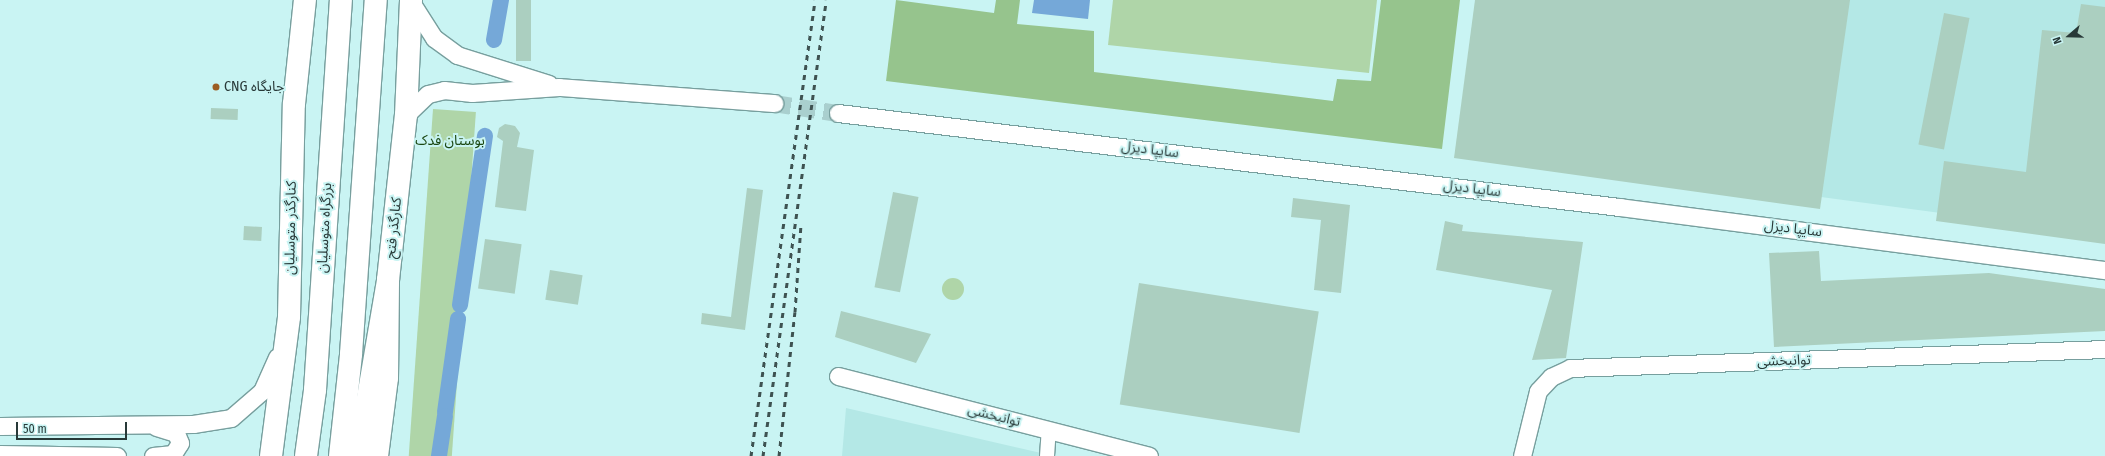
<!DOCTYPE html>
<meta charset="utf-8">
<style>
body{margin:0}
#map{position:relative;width:2105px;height:456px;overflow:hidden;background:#c9f4f3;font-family:"Fira Sans Condensed","Noto Sans Arabic",sans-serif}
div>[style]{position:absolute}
.built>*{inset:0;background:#b4e8e6}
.green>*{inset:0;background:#afd5a8;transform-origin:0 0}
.round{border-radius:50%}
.forest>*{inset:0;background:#96c48d}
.water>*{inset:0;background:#75a8d8}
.canal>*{height:16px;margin:-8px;padding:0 8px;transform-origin:8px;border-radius:8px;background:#75a8d8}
.building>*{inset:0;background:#abcfc0;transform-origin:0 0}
.tertiary-tunnel>*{height:17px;margin-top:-8.5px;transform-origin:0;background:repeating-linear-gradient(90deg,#a9cfce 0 17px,transparent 0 25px)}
.roads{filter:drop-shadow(1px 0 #779f9e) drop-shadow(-1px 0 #779f9e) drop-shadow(0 1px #779f9e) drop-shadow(0 -1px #779f9e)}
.minor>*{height:14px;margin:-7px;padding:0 7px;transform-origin:7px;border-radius:7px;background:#fff}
.tertiary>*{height:17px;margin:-8.5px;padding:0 8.5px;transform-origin:8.5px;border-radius:8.5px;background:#fff}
.primary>*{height:22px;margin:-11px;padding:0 11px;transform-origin:11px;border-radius:11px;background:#fff}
.trunk>*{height:22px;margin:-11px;padding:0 11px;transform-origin:11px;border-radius:11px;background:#fff}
.rail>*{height:3px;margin-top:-1.5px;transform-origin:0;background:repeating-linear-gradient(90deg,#3e5251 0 5px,transparent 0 10px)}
.dots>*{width:11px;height:11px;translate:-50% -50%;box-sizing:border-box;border:2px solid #c9f4f3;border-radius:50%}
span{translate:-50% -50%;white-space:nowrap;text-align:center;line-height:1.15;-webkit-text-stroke:4px #c9f4f3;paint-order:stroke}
.poi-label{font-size:14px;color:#283938}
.left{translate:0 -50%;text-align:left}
.park-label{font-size:14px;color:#1b4712}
.street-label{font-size:14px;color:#283938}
.north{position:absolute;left:2049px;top:16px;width:40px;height:40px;-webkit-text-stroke:3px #c9f4f3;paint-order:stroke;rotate:250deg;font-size:11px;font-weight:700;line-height:16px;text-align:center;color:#283938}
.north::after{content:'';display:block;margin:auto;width:14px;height:18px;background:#283938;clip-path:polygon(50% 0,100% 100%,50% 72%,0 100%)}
.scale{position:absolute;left:16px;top:422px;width:111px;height:18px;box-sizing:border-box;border:2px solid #283938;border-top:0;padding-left:5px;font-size:12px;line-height:14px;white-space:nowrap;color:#283938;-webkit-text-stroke:3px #c9f4f3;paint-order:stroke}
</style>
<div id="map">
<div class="built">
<i style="clip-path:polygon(1481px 0,2105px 0,2105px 235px,1456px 148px)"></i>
<i style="clip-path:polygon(846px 408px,1054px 456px,842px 456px)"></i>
</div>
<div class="green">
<i style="clip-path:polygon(1113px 0,1377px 0,1369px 73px,1108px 45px)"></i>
<i style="left:433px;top:109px;width:43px;height:350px;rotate:4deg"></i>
<i class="round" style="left:942px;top:278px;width:22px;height:22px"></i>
</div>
<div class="forest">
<i style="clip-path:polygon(896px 0,994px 13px,996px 0,1020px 0,1017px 24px,1094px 31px,1094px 72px,1333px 101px,1337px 79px,1371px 81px,1381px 0,1460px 0,1442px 149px,886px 81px)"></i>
</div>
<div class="water">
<i style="clip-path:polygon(1034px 0,1090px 0,1088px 19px,1032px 13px)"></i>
</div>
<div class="canal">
<i style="left:494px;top:40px;width:41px;rotate:-80.1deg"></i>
<i style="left:460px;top:305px;width:171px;rotate:-81.6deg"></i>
<i style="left:445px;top:412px;width:94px;rotate:-82deg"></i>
<i style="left:439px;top:456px;width:40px;rotate:-81.5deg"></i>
</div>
<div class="building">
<i style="left:516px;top:0;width:15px;height:61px"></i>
<i style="clip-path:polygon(1475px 0,1850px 0,1820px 209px,1454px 158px)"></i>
<i style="clip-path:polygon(2081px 4px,2105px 7px,2105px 244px,1936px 221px,1944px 161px,2026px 172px,2042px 30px,2076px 33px)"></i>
<i style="left:1944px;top:13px;width:26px;height:134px;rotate:11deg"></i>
<i style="left:211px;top:108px;width:27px;height:11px;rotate:2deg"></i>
<i style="clip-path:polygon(505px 124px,515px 126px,520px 133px,517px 147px,534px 150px,526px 211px,495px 207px,503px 141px,497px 137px,499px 128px)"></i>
<i style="clip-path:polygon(747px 188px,763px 190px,745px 330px,701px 324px,702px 313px,731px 317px)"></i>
<i style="left:893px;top:192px;width:26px;height:97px;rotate:11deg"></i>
<i style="clip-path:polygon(1293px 198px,1350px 205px,1341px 293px,1314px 290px,1321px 220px,1291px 217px)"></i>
<i style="clip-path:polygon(1445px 221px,1463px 225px,1462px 231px,1583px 242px,1566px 358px,1532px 360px,1552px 290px,1436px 270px)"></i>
<i style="left:244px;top:226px;width:18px;height:14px;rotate:3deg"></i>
<i style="left:485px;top:239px;width:37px;height:50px;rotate:8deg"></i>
<i style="clip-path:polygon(1819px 251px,1821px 281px,1989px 273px,2105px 289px,2105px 331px,1774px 347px,1769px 253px)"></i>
<i style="left:550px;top:270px;width:33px;height:30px;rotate:9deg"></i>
<i style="left:1139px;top:283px;width:182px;height:123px;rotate:9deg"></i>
<i style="clip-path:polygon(841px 311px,931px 334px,916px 363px,835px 337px)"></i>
</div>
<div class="tertiary-tunnel">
<i style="left:774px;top:103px;width:65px;rotate:8.9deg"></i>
</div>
<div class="roads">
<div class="minor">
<i style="left:1047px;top:456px;width:26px;rotate:-86deg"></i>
</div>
<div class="tertiary">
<i style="left:411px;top:2px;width:43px;rotate:57.4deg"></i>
<i style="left:434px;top:38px;width:29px;rotate:36deg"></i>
<i style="left:457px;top:55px;width:96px;rotate:17.5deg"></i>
<i style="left:838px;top:113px;width:787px;rotate:6.86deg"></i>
<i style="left:1619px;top:207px;width:490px;rotate:7.4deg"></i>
<i style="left:406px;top:115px;width:30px;rotate:-44deg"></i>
<i style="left:428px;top:94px;width:16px;rotate:-14deg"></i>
<i style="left:444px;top:90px;width:28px;rotate:6deg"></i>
<i style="left:472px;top:93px;width:87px;rotate:-3.9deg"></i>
<i style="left:559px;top:87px;width:216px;rotate:4.3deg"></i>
<i style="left:838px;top:376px;width:321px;rotate:14.4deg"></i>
<i style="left:0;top:426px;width:193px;rotate:-0.6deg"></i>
<i style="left:193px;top:424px;width:38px;rotate:-9deg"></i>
<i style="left:231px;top:418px;width:41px;rotate:-41.1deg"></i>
<i style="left:262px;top:391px;width:37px;rotate:-66deg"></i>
<i style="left:0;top:454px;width:117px;rotate:1deg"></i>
<i style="left:153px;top:456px;width:20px;rotate:-6deg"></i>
<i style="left:173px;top:454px;width:13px;rotate:-58deg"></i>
<i style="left:180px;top:443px;width:11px;rotate:-112deg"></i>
<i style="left:176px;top:433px;width:21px;rotate:-163deg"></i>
<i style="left:1522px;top:456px;width:67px;rotate:-76.2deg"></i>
<i style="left:1538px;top:391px;width:19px;rotate:-47deg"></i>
<i style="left:1551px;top:377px;width:21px;rotate:-25deg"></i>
<i style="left:1570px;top:368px;width:535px;rotate:-2.03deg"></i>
</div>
<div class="primary">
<i style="left:271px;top:456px;width:140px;rotate:-82.6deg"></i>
<i style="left:289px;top:317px;width:213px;rotate:-88.7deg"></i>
<i style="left:294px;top:104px;width:105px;rotate:-84deg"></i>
<i style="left:377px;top:456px;width:79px;rotate:-82.7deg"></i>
<i style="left:387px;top:378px;width:98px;rotate:-89.4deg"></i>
<i style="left:388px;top:280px;width:166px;rotate:-83.8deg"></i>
<i style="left:406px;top:115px;width:115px;rotate:-87.5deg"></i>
</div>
<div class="trunk">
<i style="left:306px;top:456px;width:67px;rotate:-82.2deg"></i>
<i style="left:315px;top:390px;width:391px;rotate:-86.2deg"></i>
<i style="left:340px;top:456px;width:103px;rotate:-83.8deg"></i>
<i style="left:351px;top:354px;width:355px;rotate:-86deg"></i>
<i style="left:358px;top:456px;width:179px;rotate:-80.3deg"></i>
</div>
</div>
<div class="rail">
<i style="left:751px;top:456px;width:460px;rotate:-82deg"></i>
<i style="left:763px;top:456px;width:460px;rotate:-82.1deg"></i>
<i style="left:779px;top:456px;width:145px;rotate:-83.7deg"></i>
<i style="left:795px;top:312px;width:89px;rotate:-86.1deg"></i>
</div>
<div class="dots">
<i style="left:216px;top:87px;background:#9b5d22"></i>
</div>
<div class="poi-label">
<span class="left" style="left:224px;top:87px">CNG جایگاه</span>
</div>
<div class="park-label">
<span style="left:450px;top:141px">بوستان فدک</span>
</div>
<div class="street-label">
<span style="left:1150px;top:150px;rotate:7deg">سایپا دیزل</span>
<span style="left:1472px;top:189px;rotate:7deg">سایپا دیزل</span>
<span style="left:291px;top:228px;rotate:-89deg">کنارگذر متوسلیان</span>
<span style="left:325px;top:228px;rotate:-87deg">بزرگراه متوسلیان</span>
<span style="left:394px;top:228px;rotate:-84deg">کنارگذر فتح</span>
<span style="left:1793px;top:229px;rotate:7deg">سایپا دیزل</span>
<span style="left:1784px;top:361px;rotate:-2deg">توانبخشی</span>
<span style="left:994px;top:416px;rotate:14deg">توانبخشی</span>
</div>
<div class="north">N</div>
<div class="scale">50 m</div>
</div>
